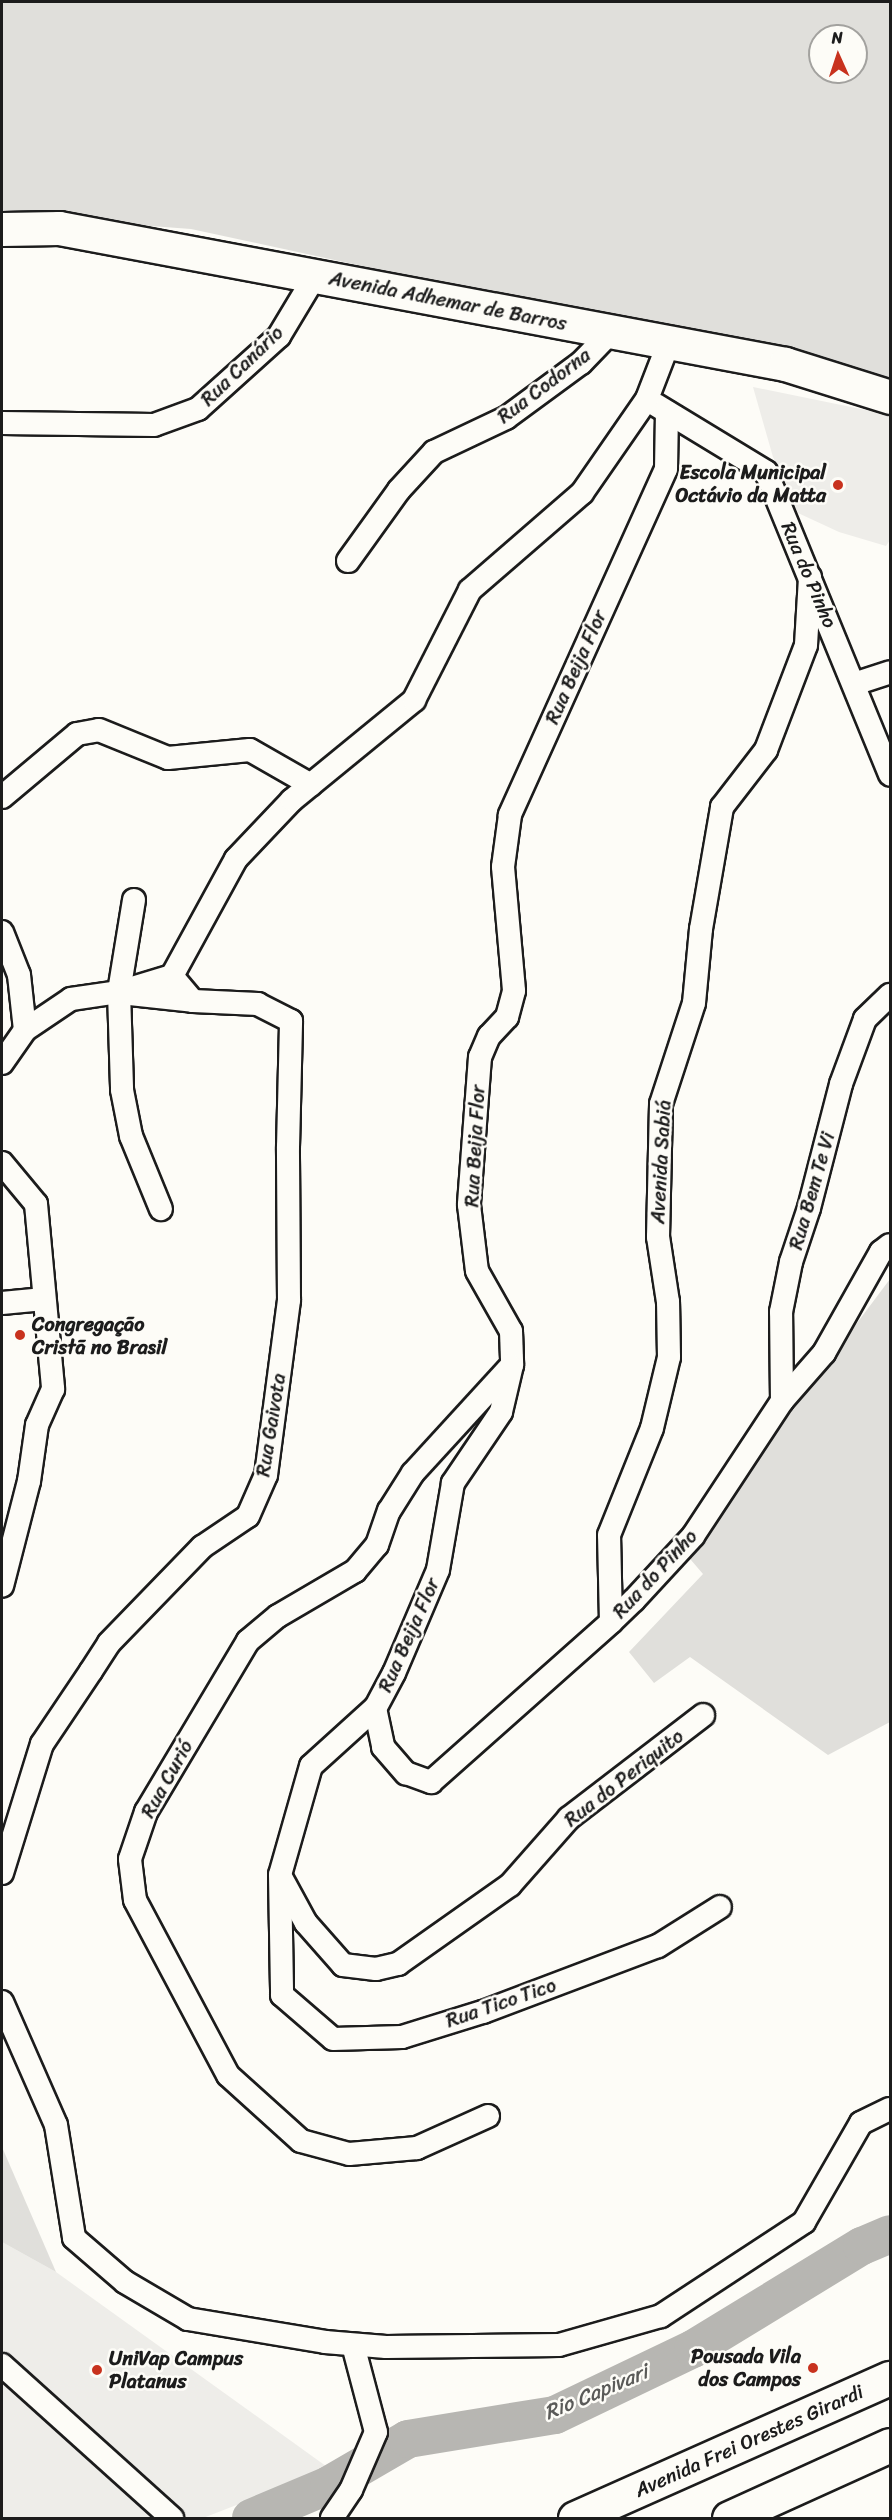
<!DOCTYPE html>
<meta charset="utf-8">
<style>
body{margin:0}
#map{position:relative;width:892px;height:2520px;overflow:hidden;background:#fdfcf7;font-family:Sriracha,sans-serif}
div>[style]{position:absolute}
.built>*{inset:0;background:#eeede9}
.green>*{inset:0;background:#e0dfdb}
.river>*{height:38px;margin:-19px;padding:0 19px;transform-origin:19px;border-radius:19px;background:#b7b6b2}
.roads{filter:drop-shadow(2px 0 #1c1c1c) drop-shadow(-2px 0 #1c1c1c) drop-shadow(0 2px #1c1c1c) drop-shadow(0 -2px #1c1c1c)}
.street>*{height:22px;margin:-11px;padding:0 11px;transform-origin:11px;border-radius:11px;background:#fdfcf7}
.secondary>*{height:33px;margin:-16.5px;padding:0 16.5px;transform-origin:16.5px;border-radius:16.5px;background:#fdfcf7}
.dots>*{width:16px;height:16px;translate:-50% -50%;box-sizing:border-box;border:3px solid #fdfcf7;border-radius:50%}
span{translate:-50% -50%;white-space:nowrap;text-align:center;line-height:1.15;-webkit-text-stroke:5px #fdfcf7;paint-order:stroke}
.street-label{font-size:20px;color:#1c1c1c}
.poi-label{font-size:20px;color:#1c1c1c;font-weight:700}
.right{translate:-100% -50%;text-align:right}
.left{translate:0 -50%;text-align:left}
.water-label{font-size:21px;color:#5a5a58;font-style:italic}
.frame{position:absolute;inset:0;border:3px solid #1c1c1c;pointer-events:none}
.north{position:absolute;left:808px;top:24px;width:60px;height:60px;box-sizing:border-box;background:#fdfcf7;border:2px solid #a3a29f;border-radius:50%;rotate:357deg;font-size:16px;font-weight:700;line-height:24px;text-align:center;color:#1c1c1c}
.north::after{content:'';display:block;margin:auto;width:21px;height:27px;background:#c8321e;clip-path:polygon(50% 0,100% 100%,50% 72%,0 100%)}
</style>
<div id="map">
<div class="built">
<i style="clip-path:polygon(753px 387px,890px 415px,890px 540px,886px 546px,839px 532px,798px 513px,773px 457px)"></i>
<i style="clip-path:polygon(2px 2242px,56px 2272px,330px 2469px,203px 2518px,2px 2518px)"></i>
</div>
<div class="green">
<i style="clip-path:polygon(evenodd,2px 2px,890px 2px,890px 380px,191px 229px,2px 215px,2px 2px,820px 36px,856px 36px,856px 72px,820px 72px,820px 36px)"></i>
<i style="clip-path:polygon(890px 1279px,890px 1722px,828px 1755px,690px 1657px,654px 1683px,629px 1652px,703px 1574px,685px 1553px)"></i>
<i style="clip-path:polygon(2px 2147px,56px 2272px,2px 2242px)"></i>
</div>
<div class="river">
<i style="left:251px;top:2518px;width:85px;rotate:-22.9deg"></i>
<i style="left:329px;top:2485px;width:91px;rotate:-30.2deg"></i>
<i style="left:408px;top:2439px;width:149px;rotate:-9.3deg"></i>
<i style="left:555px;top:2415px;width:153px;rotate:-25.6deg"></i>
<i style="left:693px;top:2349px;width:198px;rotate:-31.4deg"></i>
<i style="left:862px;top:2246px;width:30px;rotate:-23deg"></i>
</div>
<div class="roads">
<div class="street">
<i style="left:656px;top:405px;width:129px;rotate:31.3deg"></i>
<i style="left:766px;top:472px;width:327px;rotate:67.7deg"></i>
<i style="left:667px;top:412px;width:57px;rotate:91deg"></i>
<i style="left:666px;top:469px;width:380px;rotate:114.3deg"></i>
<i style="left:510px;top:815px;width:52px;rotate:97.7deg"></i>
<i style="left:503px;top:867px;width:124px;rotate:84.9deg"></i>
<i style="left:514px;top:991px;width:27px;rotate:105deg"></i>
<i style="left:507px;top:1017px;width:26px;rotate:133deg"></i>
<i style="left:489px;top:1036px;width:23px;rotate:113deg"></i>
<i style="left:480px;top:1057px;width:148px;rotate:94.3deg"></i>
<i style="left:469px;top:1205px;width:66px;rotate:83.1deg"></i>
<i style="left:477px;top:1271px;width:69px;rotate:60.5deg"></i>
<i style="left:511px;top:1331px;width:34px;rotate:88deg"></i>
<i style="left:512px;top:1365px;width:48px;rotate:103.2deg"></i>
<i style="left:501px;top:1412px;width:86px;rotate:124.1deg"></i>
<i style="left:453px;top:1483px;width:88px;rotate:99.8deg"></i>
<i style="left:438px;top:1570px;width:112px;rotate:113.1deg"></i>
<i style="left:394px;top:1673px;width:40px;rotate:118deg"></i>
<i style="left:375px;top:1708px;width:86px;rotate:137.8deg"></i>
<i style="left:311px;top:1766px;width:113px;rotate:105.9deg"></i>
<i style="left:280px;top:1875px;width:120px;rotate:89deg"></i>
<i style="left:282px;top:1995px;width:67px;rotate:40.8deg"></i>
<i style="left:333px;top:2039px;width:69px;rotate:-1.7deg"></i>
<i style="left:402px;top:2037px;width:85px;rotate:-17.2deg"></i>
<i style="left:483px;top:2012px;width:187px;rotate:-20.7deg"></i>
<i style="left:658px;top:1946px;width:73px;rotate:-32.2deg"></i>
<i style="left:2px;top:423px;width:152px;rotate:0.8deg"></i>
<i style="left:154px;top:425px;width:47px;rotate:-20deg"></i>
<i style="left:198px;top:409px;width:109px;rotate:-42deg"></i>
<i style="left:279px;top:336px;width:70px;rotate:-59deg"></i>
<i style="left:348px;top:561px;width:87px;rotate:-54.3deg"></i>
<i style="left:399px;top:490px;width:52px;rotate:-47.4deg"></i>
<i style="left:434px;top:452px;width:80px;rotate:-25.3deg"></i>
<i style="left:506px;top:418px;width:93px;rotate:-36.3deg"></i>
<i style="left:581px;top:363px;width:45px;rotate:-45.9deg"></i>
<i style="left:854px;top:684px;width:38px;rotate:-18deg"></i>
<i style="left:2px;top:797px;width:98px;rotate:-40deg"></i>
<i style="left:77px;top:734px;width:22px;rotate:-10deg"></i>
<i style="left:99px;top:730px;width:74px;rotate:22.1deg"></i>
<i style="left:168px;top:758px;width:82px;rotate:-5.6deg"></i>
<i style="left:250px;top:750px;width:70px;rotate:29.8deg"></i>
<i style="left:134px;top:900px;width:93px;rotate:99.3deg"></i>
<i style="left:119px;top:992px;width:98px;rotate:88.2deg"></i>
<i style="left:122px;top:1090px;width:47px;rotate:78.9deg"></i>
<i style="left:131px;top:1136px;width:79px;rotate:67.7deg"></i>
<i style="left:2px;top:932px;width:46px;rotate:68.4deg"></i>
<i style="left:19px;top:975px;width:55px;rotate:83.8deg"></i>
<i style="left:172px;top:976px;width:133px;rotate:-61.3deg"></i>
<i style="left:236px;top:859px;width:81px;rotate:-46.5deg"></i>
<i style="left:292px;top:800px;width:158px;rotate:-39.3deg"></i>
<i style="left:414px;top:700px;width:123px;rotate:-63deg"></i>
<i style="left:470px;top:590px;width:148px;rotate:-40.9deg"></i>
<i style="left:582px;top:493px;width:114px;rotate:-55.3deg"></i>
<i style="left:647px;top:399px;width:61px;rotate:-68.9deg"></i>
<i style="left:130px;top:994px;width:63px;rotate:6.3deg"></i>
<i style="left:2px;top:1063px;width:40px;rotate:-55.1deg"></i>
<i style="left:25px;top:1030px;width:55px;rotate:-34deg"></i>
<i style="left:71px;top:999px;width:49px;rotate:-8.3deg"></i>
<i style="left:119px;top:992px;width:55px;rotate:-16.8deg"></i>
<i style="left:2px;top:1163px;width:53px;rotate:50.3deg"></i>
<i style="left:36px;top:1204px;width:186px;rotate:84.7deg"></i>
<i style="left:53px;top:1389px;width:39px;rotate:114deg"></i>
<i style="left:37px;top:1425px;width:57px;rotate:98.1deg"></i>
<i style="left:29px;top:1481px;width:108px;rotate:104.4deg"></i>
<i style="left:2px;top:1303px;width:42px;rotate:-5.4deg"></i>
<i style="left:782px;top:1401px;width:89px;rotate:-90.6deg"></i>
<i style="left:781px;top:1312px;width:51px;rotate:-78.7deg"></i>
<i style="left:791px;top:1262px;width:57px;rotate:-71.6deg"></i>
<i style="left:809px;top:1208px;width:128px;rotate:-75.5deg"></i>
<i style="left:841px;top:1084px;width:69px;rotate:-69.7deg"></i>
<i style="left:865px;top:1019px;width:35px;rotate:-44deg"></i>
<i style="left:611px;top:1622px;width:87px;rotate:-91.3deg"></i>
<i style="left:609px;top:1535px;width:115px;rotate:-68.1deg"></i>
<i style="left:652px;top:1428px;width:73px;rotate:-76.5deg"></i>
<i style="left:669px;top:1357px;width:55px;rotate:-91deg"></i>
<i style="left:668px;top:1302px;width:66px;rotate:-98.7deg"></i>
<i style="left:658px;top:1237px;width:133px;rotate:-88.7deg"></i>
<i style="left:661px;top:1104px;width:106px;rotate:-71.9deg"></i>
<i style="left:694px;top:1003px;width:74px;rotate:-84.6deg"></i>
<i style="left:701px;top:929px;width:124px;rotate:-80.2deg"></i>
<i style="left:722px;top:807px;width:72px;rotate:-52.3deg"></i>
<i style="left:766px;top:750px;width:112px;rotate:-69.1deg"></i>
<i style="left:806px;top:645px;width:68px;rotate:-86.6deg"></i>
<i style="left:375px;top:1708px;width:40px;rotate:78deg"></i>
<i style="left:383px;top:1747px;width:35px;rotate:49deg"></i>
<i style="left:406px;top:1773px;width:27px;rotate:20deg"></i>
<i style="left:431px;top:1782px;width:241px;rotate:-41.6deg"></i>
<i style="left:611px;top:1622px;width:32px;rotate:-44deg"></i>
<i style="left:634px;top:1600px;width:87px;rotate:-47.3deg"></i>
<i style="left:693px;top:1536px;width:162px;rotate:-56.6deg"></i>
<i style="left:782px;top:1401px;width:64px;rotate:-48.8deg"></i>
<i style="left:824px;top:1353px;width:116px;rotate:-60.6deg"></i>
<i style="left:881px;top:1252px;width:11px;rotate:-38deg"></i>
<i style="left:2px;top:1873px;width:135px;rotate:-72.8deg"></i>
<i style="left:42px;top:1744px;width:88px;rotate:-56.1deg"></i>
<i style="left:91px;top:1671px;width:33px;rotate:-57deg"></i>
<i style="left:109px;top:1643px;width:134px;rotate:-45.9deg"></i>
<i style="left:202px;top:1547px;width:55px;rotate:-34deg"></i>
<i style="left:248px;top:1516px;width:45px;rotate:-66.3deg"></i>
<i style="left:266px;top:1475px;width:177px;rotate:-82.5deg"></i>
<i style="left:289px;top:1300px;width:153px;rotate:-90.4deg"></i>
<i style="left:288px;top:1147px;width:126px;rotate:-88.6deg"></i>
<i style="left:291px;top:1021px;width:37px;rotate:-153deg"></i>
<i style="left:258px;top:1004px;width:65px;rotate:-177.4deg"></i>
<i style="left:193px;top:1001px;width:33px;rotate:-130deg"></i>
<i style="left:282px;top:1879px;width:50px;rotate:61.4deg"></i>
<i style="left:306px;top:1923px;width:56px;rotate:48.6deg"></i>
<i style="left:343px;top:1965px;width:33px;rotate:7deg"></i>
<i style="left:376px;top:1969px;width:23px;rotate:-13deg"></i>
<i style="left:398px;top:1964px;width:137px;rotate:-35.2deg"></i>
<i style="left:510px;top:1885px;width:89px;rotate:-48.6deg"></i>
<i style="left:569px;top:1818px;width:169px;rotate:-37.5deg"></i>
<i style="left:2px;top:2002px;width:134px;rotate:66.3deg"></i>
<i style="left:56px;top:2125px;width:114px;rotate:80.9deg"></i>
<i style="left:74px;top:2238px;width:67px;rotate:40.8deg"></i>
<i style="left:125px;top:2282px;width:73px;rotate:30.4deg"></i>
<i style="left:188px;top:2319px;width:139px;rotate:9.5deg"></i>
<i style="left:325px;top:2342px;width:61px;rotate:4.7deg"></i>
<i style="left:386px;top:2347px;width:173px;rotate:-0.7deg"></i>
<i style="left:559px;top:2345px;width:106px;rotate:-15.9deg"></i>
<i style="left:661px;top:2316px;width:171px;rotate:-33.3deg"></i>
<i style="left:804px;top:2222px;width:114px;rotate:-60.1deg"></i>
<i style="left:861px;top:2123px;width:32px;rotate:-26deg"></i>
<i style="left:488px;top:2116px;width:78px;rotate:155.7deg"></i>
<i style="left:417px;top:2148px;width:68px;rotate:175deg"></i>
<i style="left:349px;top:2154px;width:50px;rotate:-164.8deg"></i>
<i style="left:301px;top:2141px;width:98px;rotate:-137.9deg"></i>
<i style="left:228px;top:2075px;width:198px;rotate:-118deg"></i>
<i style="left:135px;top:1900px;width:41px;rotate:-97deg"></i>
<i style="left:130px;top:1859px;width:50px;rotate:-71.2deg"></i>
<i style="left:146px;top:1812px;width:199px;rotate:-59.2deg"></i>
<i style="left:248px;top:1641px;width:39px;rotate:-40deg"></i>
<i style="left:278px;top:1616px;width:89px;rotate:-30.3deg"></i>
<i style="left:355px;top:1571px;width:34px;rotate:-50deg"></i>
<i style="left:377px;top:1545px;width:36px;rotate:-71deg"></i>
<i style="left:389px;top:1511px;width:45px;rotate:-57.7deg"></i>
<i style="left:413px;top:1473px;width:145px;rotate:-47.5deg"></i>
<i style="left:2px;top:2365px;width:229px;rotate:42deg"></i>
<i style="left:332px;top:2518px;width:34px;rotate:-56deg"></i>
<i style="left:351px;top:2490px;width:63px;rotate:-66.7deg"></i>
<i style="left:376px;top:2432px;width:90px;rotate:-104.8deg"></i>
</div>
<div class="secondary">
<i style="left:2px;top:229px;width:57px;rotate:-1deg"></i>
<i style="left:59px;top:228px;width:739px;rotate:10.61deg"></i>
<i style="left:785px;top:364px;width:110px;rotate:17.4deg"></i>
<i style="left:575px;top:2518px;width:345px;rotate:-24deg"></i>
<i style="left:729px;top:2518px;width:177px;rotate:-24.4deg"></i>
</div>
</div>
<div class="dots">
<i style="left:838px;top:485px;background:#c8321e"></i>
<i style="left:20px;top:1335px;background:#c8321e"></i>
<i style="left:813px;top:2368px;background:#c8321e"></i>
<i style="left:97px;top:2370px;background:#c8321e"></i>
</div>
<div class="street-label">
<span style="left:448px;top:301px;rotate:11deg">Avenida Adhemar de Barros</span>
<span style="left:242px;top:366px;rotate:-44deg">Rua Canário</span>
<span style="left:544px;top:386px;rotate:-37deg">Rua Codorna</span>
<span style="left:809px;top:575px;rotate:67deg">Rua do Pinho</span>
<span style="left:576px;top:667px;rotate:-66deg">Rua Beija Flor</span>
<span style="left:475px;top:1146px;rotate:-87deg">Rua Beija Flor</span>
<span style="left:661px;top:1162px;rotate:-87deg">Avenida Sabiá</span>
<span style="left:812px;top:1191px;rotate:-74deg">Rua Bem Te Vi</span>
<span style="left:271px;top:1425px;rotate:-81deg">Rua Gaivota</span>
<span style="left:655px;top:1574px;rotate:-47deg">Rua do Pinho</span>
<span style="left:409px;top:1635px;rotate:-66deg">Rua Beija Flor</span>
<span style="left:624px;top:1778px;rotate:-38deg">Rua do Periquito</span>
<span style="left:167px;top:1779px;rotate:-61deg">Rua Curió</span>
<span style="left:501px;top:2003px;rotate:-19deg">Rua Tico Tico</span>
<span style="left:749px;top:2441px;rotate:-24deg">Avenida Frei Orestes Girardi</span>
</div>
<div class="poi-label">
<span class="right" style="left:826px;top:484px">Escola Municipal<br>Octávio da Matta</span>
<span class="left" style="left:32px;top:1336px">Congregação<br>Cristã no Brasil</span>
<span class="right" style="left:801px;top:2368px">Pousada Vila<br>dos Campos</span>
<span class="left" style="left:109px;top:2370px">UniVap Campus<br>Platanus</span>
</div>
<div class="water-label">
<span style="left:596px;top:2392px;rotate:-23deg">Rio Capivari</span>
</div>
<div class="frame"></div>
<div class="north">N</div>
</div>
